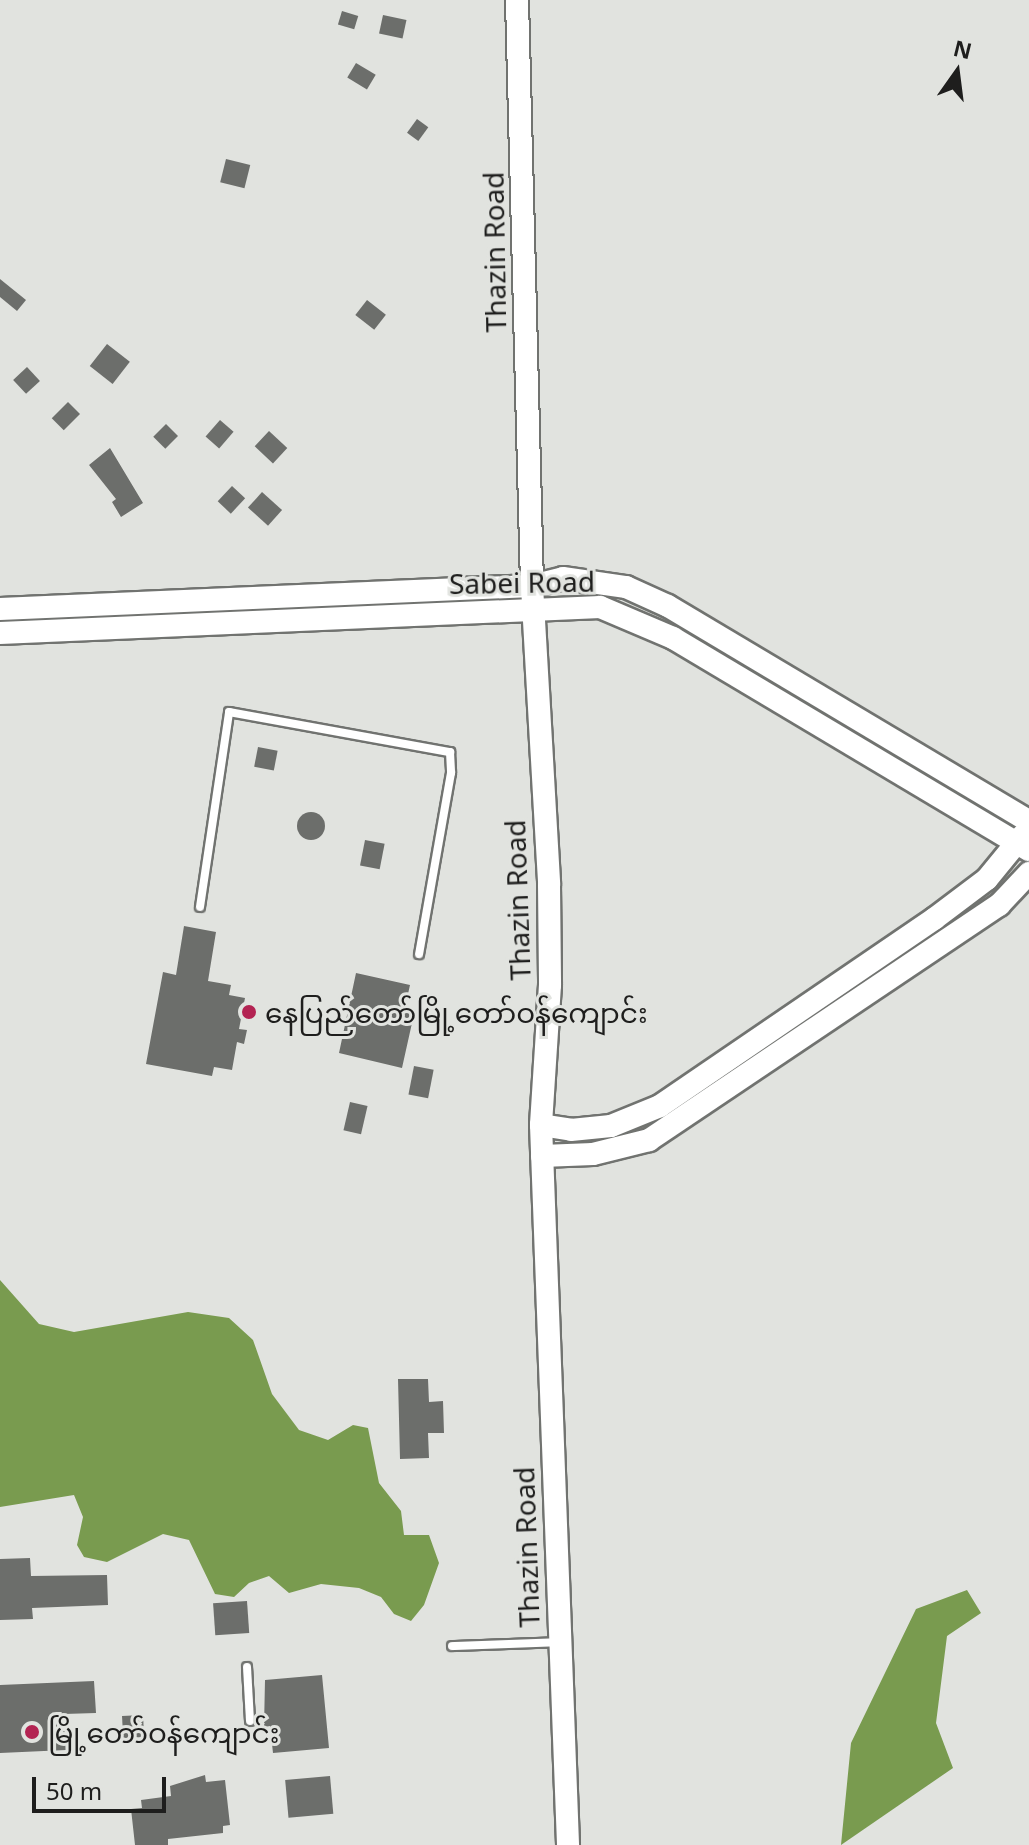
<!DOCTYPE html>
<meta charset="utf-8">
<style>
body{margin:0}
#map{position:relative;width:1029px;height:1845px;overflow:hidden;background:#e1e3df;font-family:"Noto Sans","Noto Sans Myanmar",sans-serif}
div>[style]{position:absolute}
.water>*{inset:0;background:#799b4f}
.building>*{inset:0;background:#6c6e6b;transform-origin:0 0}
.round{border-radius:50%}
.roads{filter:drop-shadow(2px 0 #717370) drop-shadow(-2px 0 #717370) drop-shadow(0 2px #717370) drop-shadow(0 -2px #717370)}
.lane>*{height:8px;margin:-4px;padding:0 4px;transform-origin:4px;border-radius:4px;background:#fff}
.secondary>*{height:22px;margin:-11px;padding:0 11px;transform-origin:11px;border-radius:11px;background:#fff}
.dots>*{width:22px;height:22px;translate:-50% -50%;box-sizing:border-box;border:4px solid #e1e3df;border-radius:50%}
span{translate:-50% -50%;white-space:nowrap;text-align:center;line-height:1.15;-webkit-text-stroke:6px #e1e3df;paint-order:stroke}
.street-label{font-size:28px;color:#1e1e1d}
.poi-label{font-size:28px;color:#1e1e1d}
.left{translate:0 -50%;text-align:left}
.north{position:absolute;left:917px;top:32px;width:80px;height:80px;-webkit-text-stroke:6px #e1e3df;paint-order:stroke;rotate:14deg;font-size:22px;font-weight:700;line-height:32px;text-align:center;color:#1e1e1d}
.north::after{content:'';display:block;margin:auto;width:28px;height:36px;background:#1e1e1d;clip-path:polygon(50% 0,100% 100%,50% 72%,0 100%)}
.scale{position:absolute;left:32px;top:1777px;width:134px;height:36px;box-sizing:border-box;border:4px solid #1e1e1d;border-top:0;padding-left:10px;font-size:24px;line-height:28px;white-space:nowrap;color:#1e1e1d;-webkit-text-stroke:6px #e1e3df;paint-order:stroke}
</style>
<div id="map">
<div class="water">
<i style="clip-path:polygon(0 1280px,39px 1324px,74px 1332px,188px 1312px,229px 1318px,253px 1340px,272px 1394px,299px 1430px,328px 1440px,353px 1425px,368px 1428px,379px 1483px,401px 1511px,404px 1535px,429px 1535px,439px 1563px,424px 1605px,411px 1621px,394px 1614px,381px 1597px,359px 1588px,321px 1584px,289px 1593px,269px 1576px,249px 1583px,234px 1597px,215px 1594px,189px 1540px,163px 1534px,107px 1562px,84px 1557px,77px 1545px,83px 1517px,74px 1495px,0 1507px)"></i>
<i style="clip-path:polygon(967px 1590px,981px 1613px,947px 1636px,936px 1723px,953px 1768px,841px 1845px,851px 1743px,916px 1609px)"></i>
</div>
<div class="building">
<i style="left:342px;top:11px;width:17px;height:14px;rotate:17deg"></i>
<i style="left:383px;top:15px;width:24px;height:19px;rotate:12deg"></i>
<i style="left:356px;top:63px;width:23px;height:17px;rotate:31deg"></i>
<i style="left:417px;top:119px;width:14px;height:17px;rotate:36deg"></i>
<i style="left:226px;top:159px;width:25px;height:24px;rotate:14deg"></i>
<i style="clip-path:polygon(0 279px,26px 300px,17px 311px,0 297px)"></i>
<i style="left:367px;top:300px;width:24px;height:19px;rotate:38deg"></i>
<i style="left:107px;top:344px;width:29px;height:28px;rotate:38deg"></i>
<i style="left:27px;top:367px;width:19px;height:19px;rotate:47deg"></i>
<i style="left:68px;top:402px;width:17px;height:23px;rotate:45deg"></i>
<i style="left:220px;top:420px;width:18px;height:22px;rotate:41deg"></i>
<i style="left:166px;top:424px;width:17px;height:18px;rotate:45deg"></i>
<i style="left:269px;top:431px;width:25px;height:21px;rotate:43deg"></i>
<i style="clip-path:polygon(110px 448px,143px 503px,121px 517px,112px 502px,116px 499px,89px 465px)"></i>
<i style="left:232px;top:486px;width:18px;height:21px;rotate:43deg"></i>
<i style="left:262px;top:492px;width:27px;height:21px;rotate:42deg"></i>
<i style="left:258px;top:747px;width:20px;height:20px;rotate:11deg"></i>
<i class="round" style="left:297px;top:812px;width:28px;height:28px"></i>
<i style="left:365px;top:840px;width:20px;height:26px;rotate:11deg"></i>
<i style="clip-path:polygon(184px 926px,216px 932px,208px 981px,231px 985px,229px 995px,245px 998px,239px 1029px,247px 1030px,244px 1044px,237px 1042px,232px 1070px,214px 1067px,212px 1076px,146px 1064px,163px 972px,176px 975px)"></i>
<i style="clip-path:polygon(356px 973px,410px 985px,404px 1012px,414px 1014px,402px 1068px,339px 1053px)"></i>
<i style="left:414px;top:1066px;width:20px;height:29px;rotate:11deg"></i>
<i style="left:350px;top:1102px;width:18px;height:29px;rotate:13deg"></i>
<i style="clip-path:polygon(398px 1379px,428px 1379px,429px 1402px,443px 1401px,444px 1433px,428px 1433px,429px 1458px,400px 1459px)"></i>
<i style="clip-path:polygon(30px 1558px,31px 1576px,107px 1575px,108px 1605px,32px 1608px,33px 1619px,0 1620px,0 1559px)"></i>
<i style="left:247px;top:1601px;width:32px;height:34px;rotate:86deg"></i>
<i style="clip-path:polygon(322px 1675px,329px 1748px,273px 1753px,270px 1726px,264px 1727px,265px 1680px)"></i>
<i style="clip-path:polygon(94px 1681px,96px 1713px,64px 1714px,66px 1750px,0 1753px,0 1685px)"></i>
<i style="left:143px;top:1715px;width:22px;height:21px;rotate:87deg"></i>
<i style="clip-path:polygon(205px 1775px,206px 1782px,225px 1780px,230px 1825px,223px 1826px,223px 1833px,168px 1839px,168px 1845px,135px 1845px,131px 1809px,142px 1808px,141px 1800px,171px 1796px,170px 1786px)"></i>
<i style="left:330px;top:1776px;width:38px;height:45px;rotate:85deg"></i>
</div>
<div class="roads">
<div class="lane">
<i style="left:200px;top:907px;width:197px;rotate:-81.5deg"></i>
<i style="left:229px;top:712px;width:225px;rotate:10.3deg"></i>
<i style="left:450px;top:752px;width:21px;rotate:87deg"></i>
<i style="left:451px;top:773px;width:184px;rotate:100deg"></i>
<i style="left:452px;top:1646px;width:107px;rotate:-2.1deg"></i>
<i style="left:247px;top:1667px;width:54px;rotate:86.8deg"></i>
</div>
<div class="secondary">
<i style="left:517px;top:0;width:586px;rotate:88.53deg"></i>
<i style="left:532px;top:586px;width:299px;rotate:86.7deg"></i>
<i style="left:549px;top:885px;width:100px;rotate:89.4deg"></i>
<i style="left:550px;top:985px;width:140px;rotate:93.7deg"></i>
<i style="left:541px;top:1125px;width:721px;rotate:87.85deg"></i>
<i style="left:0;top:609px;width:532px;rotate:-2.48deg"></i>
<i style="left:532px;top:586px;width:32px;rotate:-14deg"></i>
<i style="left:563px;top:578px;width:64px;rotate:8.1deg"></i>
<i style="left:626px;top:587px;width:46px;rotate:24.3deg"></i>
<i style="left:668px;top:606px;width:420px;rotate:30.8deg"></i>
<i style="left:0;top:633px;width:601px;rotate:-2.48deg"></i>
<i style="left:600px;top:607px;width:79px;rotate:23deg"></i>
<i style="left:673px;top:638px;width:414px;rotate:30.8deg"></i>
<i style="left:541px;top:1125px;width:30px;rotate:9deg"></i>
<i style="left:571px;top:1130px;width:40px;rotate:-5.7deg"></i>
<i style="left:611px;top:1126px;width:53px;rotate:-22.2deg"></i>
<i style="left:660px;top:1106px;width:332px;rotate:-34.3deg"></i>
<i style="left:934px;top:919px;width:66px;rotate:-37deg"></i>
<i style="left:987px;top:879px;width:57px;rotate:-50.7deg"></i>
<i style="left:542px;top:1156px;width:51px;rotate:-2.2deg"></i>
<i style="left:593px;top:1154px;width:58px;rotate:-14deg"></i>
<i style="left:649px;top:1140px;width:422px;rotate:-33.9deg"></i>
<i style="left:999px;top:905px;width:44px;rotate:-46.8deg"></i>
</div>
</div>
<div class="dots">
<i style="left:249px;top:1012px;background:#b32352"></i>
<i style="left:32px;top:1732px;background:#b32352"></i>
</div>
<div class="street-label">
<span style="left:494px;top:252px;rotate:-91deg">Thazin Road</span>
<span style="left:522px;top:582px;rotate:-1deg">Sabei Road</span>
<span style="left:517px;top:900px;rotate:-92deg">Thazin Road</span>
<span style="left:526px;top:1547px;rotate:-92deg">Thazin Road</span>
</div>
<div class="poi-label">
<span class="left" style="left:265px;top:1012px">နေပြည်တော်မြို့တော်ဝန်ကျောင်း</span>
<span class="left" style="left:48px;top:1732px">မြို့တော်ဝန်ကျောင်း</span>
</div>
<div class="north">N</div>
<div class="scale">50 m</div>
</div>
